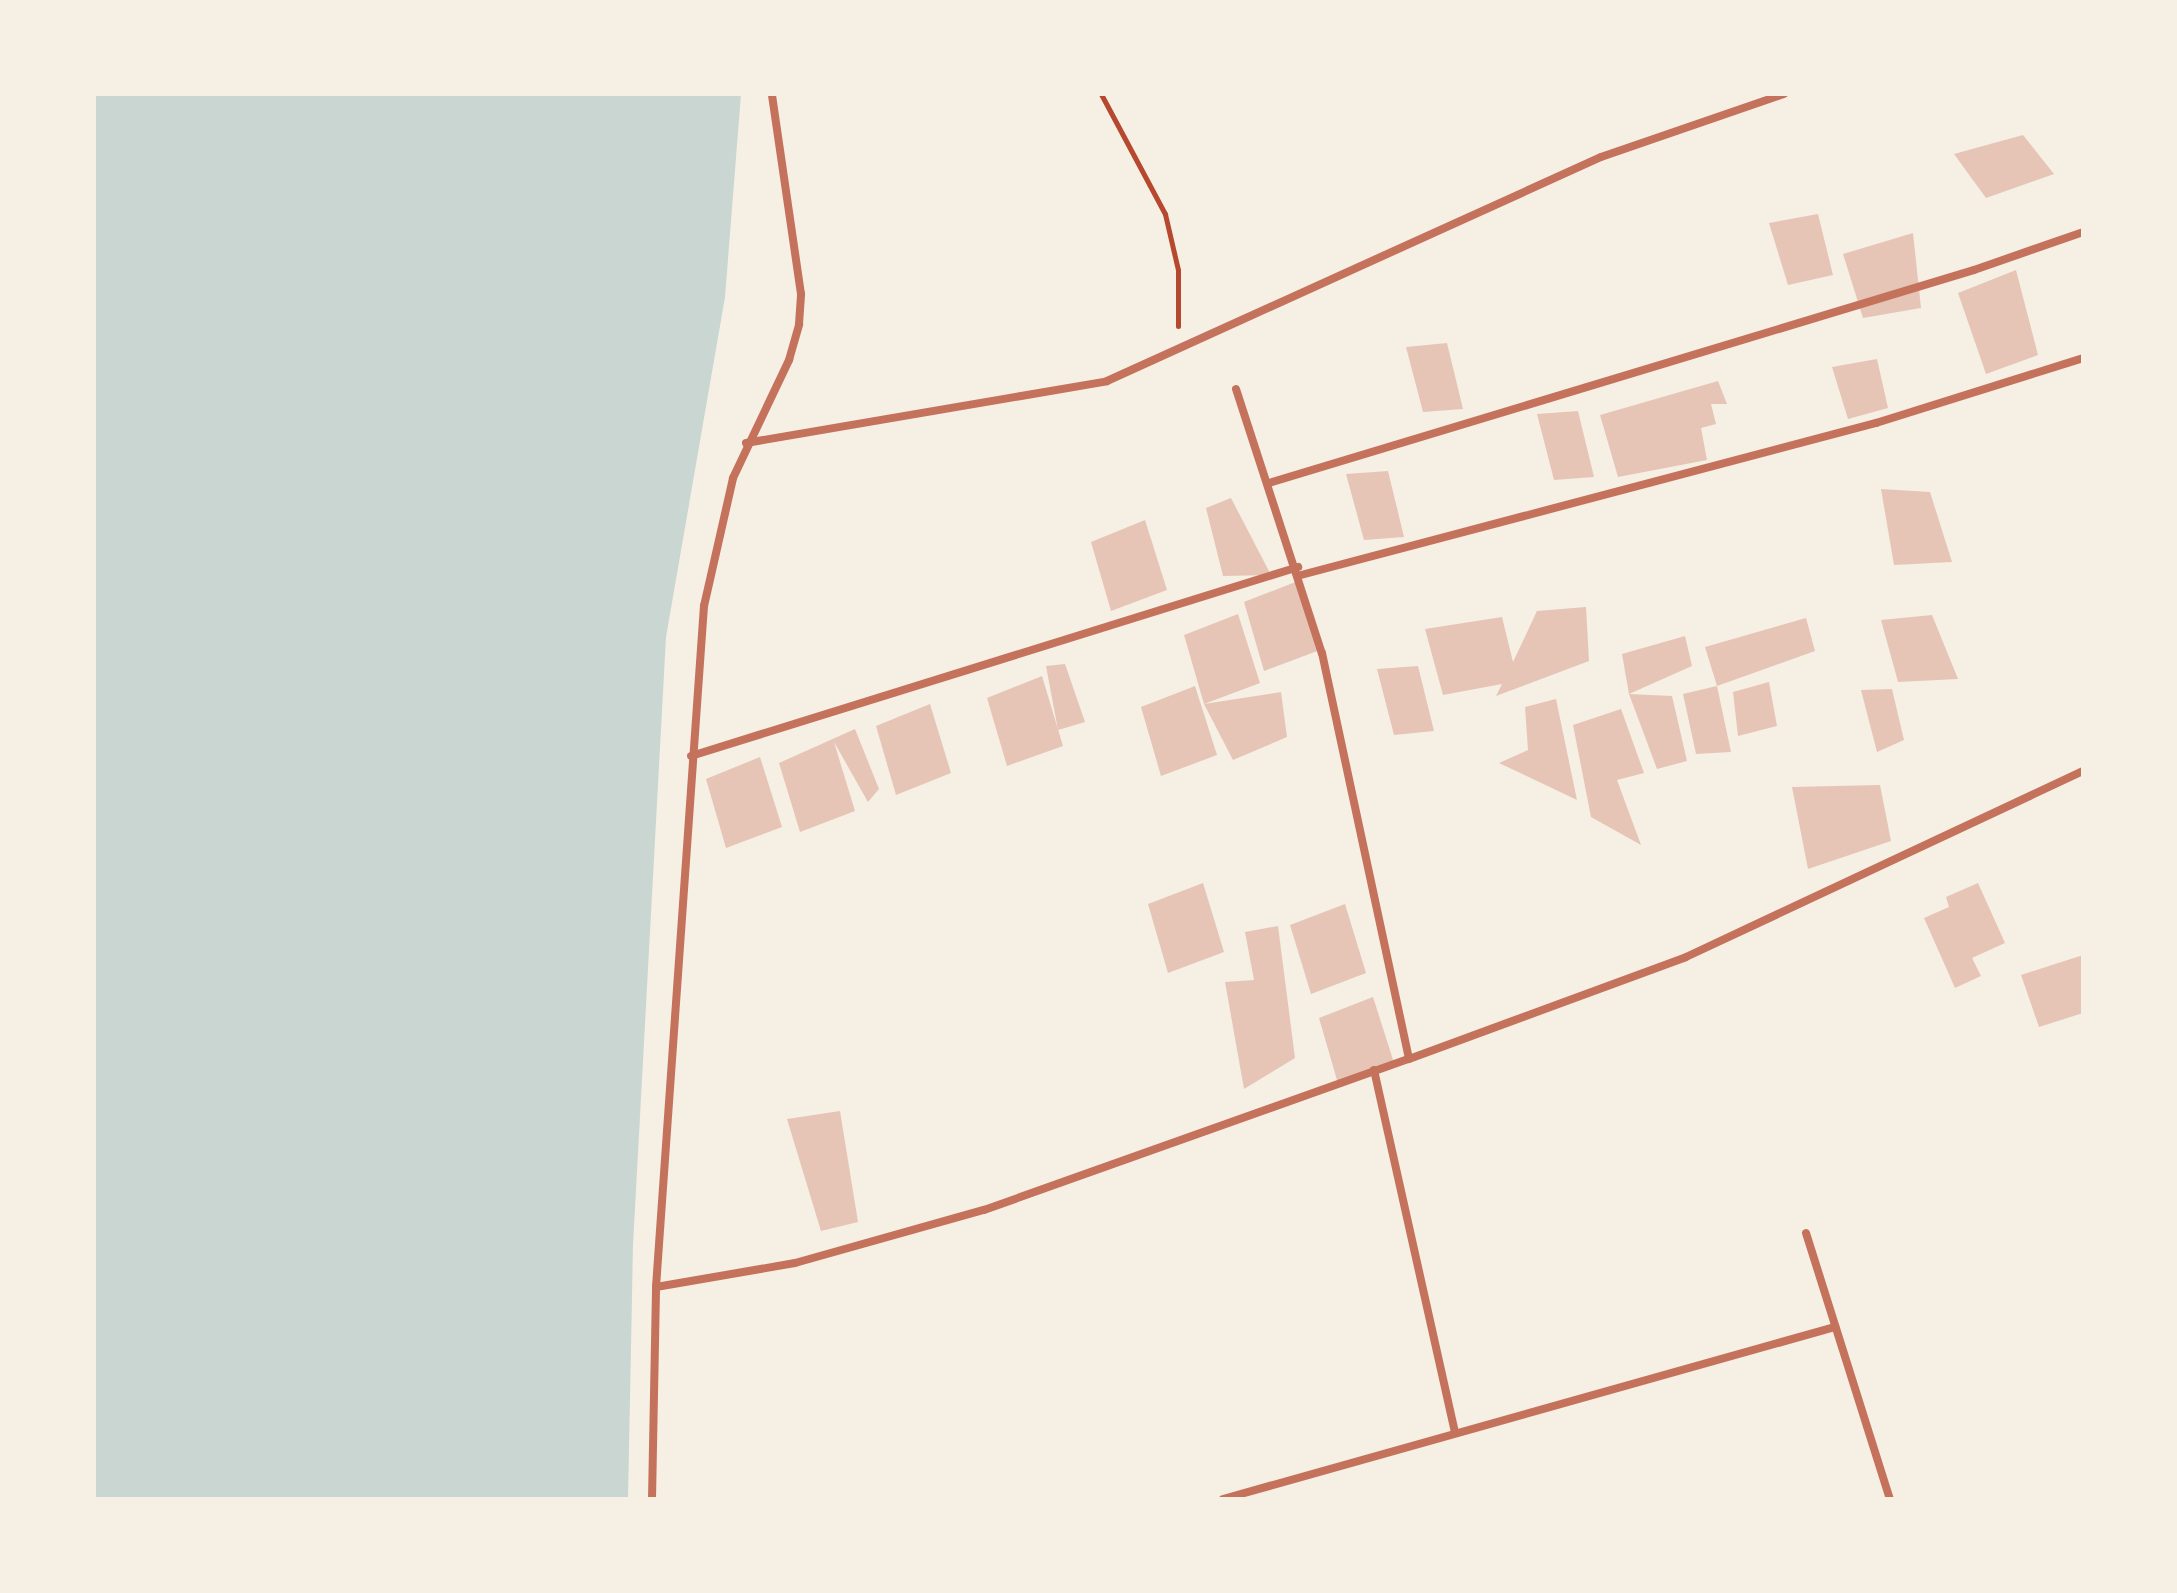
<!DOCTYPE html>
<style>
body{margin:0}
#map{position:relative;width:2177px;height:1593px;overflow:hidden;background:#f6efe4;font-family:"Public Sans",sans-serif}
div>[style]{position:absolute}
.water>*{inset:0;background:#c9d6d2}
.building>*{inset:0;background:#e6c5b7}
.path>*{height:5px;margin:-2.5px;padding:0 2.5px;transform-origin:2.5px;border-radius:2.5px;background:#b5482f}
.minor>*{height:8px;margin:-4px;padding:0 4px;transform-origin:4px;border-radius:4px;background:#c5725c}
span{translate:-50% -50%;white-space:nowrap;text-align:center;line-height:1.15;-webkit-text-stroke:6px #f6efe4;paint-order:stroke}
.frame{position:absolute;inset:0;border:96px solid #f6efe4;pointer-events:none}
</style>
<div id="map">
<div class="water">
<i style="clip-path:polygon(94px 94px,741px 94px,725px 297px,666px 637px,633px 1245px,628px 1499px,94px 1499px)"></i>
</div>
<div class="building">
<i style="clip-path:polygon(2023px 135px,2054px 174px,1986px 198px,1954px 154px)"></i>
<i style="clip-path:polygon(1818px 214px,1833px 275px,1788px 285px,1769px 223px)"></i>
<i style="clip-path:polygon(1913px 233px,1921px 308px,1863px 318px,1843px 254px)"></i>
<i style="clip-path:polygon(2016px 270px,2038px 355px,1986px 374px,1958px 293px)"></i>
<i style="clip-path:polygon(1447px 343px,1463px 409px,1423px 412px,1406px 347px)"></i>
<i style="clip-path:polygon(1877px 359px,1888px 408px,1848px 419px,1832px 367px)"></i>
<i style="clip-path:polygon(1718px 381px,1727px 404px,1711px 404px,1716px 424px,1701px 428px,1707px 460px,1618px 477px,1600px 415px)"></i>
<i style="clip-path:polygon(1578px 411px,1594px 477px,1554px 480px,1537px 414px)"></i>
<i style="clip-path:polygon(1388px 471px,1404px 537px,1364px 540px,1346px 474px)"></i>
<i style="clip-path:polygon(1881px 489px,1930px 492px,1952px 562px,1894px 565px)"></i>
<i style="clip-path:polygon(1231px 498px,1271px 575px,1223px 576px,1206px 508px)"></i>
<i style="clip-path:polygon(1145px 520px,1167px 590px,1111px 611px,1091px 542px)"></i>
<i style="clip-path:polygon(1298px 581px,1320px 650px,1264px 671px,1244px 602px)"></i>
<i style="clip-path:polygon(1586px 607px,1589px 661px,1496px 696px,1502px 684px,1443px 695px,1425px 629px,1502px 617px,1513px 662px,1537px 611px)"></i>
<i style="clip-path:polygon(1238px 614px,1260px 683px,1204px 704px,1281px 692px,1287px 737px,1233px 760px,1204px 704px,1184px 635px)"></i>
<i style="clip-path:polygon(1932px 615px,1958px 679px,1898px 682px,1881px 620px)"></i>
<i style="clip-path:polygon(1806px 618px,1815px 651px,1717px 686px,1705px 647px)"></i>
<i style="clip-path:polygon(1685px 636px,1692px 666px,1629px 694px,1622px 654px)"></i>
<i style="clip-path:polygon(1065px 664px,1085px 722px,1058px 730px,1046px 666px)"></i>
<i style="clip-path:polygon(1418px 666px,1434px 731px,1394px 735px,1377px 669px)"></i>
<i style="clip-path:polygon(1042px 676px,1063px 746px,1007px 766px,987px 698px)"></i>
<i style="clip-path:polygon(1769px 682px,1777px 726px,1738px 736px,1733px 692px)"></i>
<i style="clip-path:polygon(1195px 686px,1217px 755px,1161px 776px,1141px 707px)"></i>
<i style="clip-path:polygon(1717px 686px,1731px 752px,1696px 754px,1683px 694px)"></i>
<i style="clip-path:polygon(1892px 689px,1904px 740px,1877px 752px,1861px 690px)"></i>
<i style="clip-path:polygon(1629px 694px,1672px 696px,1687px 761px,1657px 769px)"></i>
<i style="clip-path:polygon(1556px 699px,1577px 800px,1499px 763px,1528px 750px,1525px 707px)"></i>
<i style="clip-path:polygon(930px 704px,951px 773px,896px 795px,876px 726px)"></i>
<i style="clip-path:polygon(1621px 709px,1644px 773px,1617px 780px,1641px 845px,1591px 817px,1573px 725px)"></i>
<i style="clip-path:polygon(855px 729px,879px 789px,868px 802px,834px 742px,855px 811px,800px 832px,779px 763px)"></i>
<i style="clip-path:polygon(760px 757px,782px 827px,726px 848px,706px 779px)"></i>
<i style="clip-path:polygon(1880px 785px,1891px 841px,1808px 869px,1792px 787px)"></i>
<i style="clip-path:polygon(1203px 883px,1224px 952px,1168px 973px,1148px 904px)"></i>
<i style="clip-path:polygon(1978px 883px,2005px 943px,1972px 958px,1981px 976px,1955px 988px,1924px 918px,1949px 907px,1946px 897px)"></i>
<i style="clip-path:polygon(1345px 904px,1366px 973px,1311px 994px,1290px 925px)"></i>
<i style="clip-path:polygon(1278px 926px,1295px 1058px,1244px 1089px,1225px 982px,1254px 980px,1245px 932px)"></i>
<i style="clip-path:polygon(2083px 955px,2083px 1013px,2039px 1027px,2021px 975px)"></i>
<i style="clip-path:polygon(1373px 997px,1395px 1066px,1339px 1087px,1319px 1018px)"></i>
<i style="clip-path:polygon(840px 1111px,858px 1222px,821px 1231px,787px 1119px)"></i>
</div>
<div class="path">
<i style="left:1101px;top:94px;width:136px;rotate:61.9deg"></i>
<i style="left:1165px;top:214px;width:57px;rotate:76.9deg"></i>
<i style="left:1178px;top:270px;width:56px;rotate:90deg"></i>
</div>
<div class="minor">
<i style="left:1236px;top:389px;width:278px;rotate:72deg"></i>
<i style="left:1322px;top:653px;width:415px;rotate:77.9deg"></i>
<i style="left:746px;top:443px;width:366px;rotate:-9.7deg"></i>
<i style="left:1107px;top:381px;width:542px;rotate:-24.39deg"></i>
<i style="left:1601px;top:157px;width:194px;rotate:-19deg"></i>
<i style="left:1269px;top:483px;width:736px;rotate:-16.81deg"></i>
<i style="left:1974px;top:270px;width:115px;rotate:-19.2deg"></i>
<i style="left:1301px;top:575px;width:595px;rotate:-14.81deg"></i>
<i style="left:1876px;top:423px;width:217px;rotate:-17.4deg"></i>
<i style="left:691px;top:756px;width:636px;rotate:-17.29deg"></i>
<i style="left:1374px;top:1070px;width:371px;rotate:77.4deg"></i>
<i style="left:1806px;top:1233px;width:279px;rotate:72.5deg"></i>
<i style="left:656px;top:1287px;width:141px;rotate:-9.8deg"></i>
<i style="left:795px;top:1263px;width:196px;rotate:-15.7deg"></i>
<i style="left:984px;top:1210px;width:451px;rotate:-19.6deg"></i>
<i style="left:1409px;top:1059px;width:295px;rotate:-20.2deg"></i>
<i style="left:1686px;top:957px;width:438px;rotate:-25.1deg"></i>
<i style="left:652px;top:1499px;width:212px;rotate:-88.9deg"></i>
<i style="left:656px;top:1287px;width:683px;rotate:-85.97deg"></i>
<i style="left:704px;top:606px;width:131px;rotate:-77.2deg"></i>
<i style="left:733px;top:478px;width:131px;rotate:-64.6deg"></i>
<i style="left:789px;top:360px;width:37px;rotate:-74deg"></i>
<i style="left:799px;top:324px;width:30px;rotate:-86deg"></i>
<i style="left:801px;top:294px;width:202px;rotate:-98.3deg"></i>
<i style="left:1223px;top:1499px;width:636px;rotate:-15.7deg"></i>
</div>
<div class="frame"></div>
</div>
